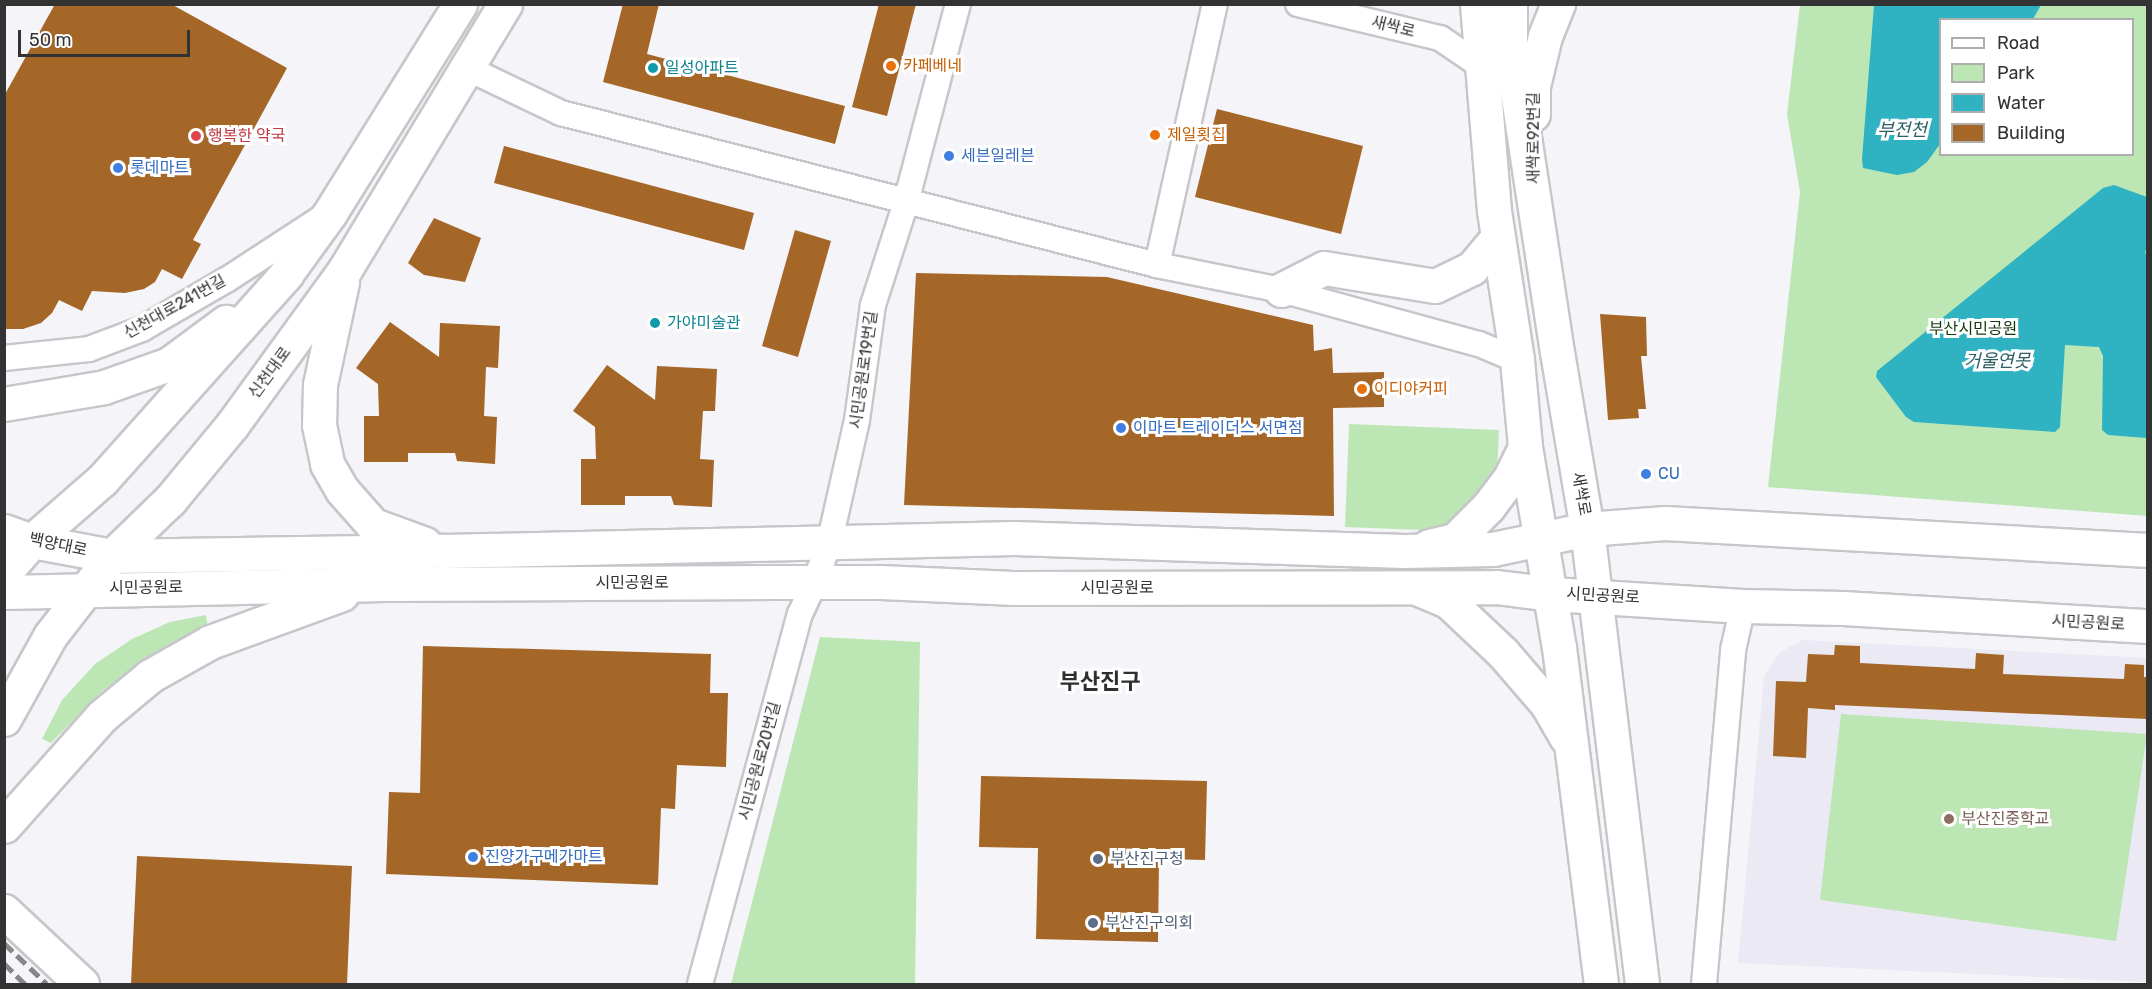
<!DOCTYPE html>
<meta charset="utf-8">
<style>
body{margin:0}
#map{position:relative;width:2152px;height:989px;overflow:hidden;background:#f5f4f8;font-family:Rubik,"Noto Sans KR",sans-serif}
div>[style]{position:absolute}
.built>*{inset:0;background:#ebe9f4}
.green>*{inset:0;background:#bce7b4}
.water>*{inset:0;background:#2fb2c1}
.building>*{inset:0;background:#a46728}
.roads{filter:drop-shadow(2px 0 #c7c6ca) drop-shadow(-2px 0 #c7c6ca) drop-shadow(0 2px #c7c6ca) drop-shadow(0 -2px #c7c6ca)}
.street>*{height:24px;margin:-12px;padding:0 12px;transform-origin:12px;border-radius:12px;background:#fff}
.secondary>*{height:33px;margin:-16.5px;padding:0 16.5px;transform-origin:16.5px;border-radius:16.5px;background:#fff}
.rail>*{height:4.5px;margin-top:-2.25px;transform-origin:0;background:repeating-linear-gradient(90deg,#878789 0 12px,transparent 0 18px)}
.dots>*{width:16px;height:16px;translate:-50% -50%;box-sizing:border-box;border:3px solid #fff;border-radius:50%}
span{translate:-50% -50%;white-space:nowrap;text-align:center;line-height:1.15;-webkit-text-stroke:6px #fff;paint-order:stroke}
.street-label{font-size:16px;color:#333334}
.food-label{font-size:16px;color:#c56008}
.left{translate:0 -50%;text-align:left}
.culture-label{font-size:16px;color:#0d838f}
.health-label{font-size:16px;color:#be3a42}
.shop-label{font-size:16px;color:#366cbe}
.park-label{font-size:16px;color:#13390b}
.education-label{font-size:16px;color:#785e54}
.service-label{font-size:16px;color:#4e5e75}
.water-label{font-size:18px;color:#2c5f66;font-style:italic}
.district-label{font-size:22px;color:#2e2d30;font-weight:700}
.frame{position:absolute;inset:0;border:6px solid #333334;pointer-events:none}
.legend{position:absolute;left:1939px;top:18px;width:195px;height:138px;box-sizing:border-box;background:#fff;border:2px solid #adadae;margin:0;padding:8px 10px;list-style:none;font-size:18px;color:#333334}
.legend li{display:flex;align-items:center;gap:12px;height:30px}
.legend b{width:30px;border:2px solid #adadae}
.scale{position:absolute;left:18px;top:30px;width:172px;height:27px;box-sizing:border-box;border:3px solid #333334;border-top:0;padding-left:8px;font-size:18px;line-height:21px;white-space:nowrap;color:#333334;-webkit-text-stroke:4px #fff;paint-order:stroke}
</style>
<div id="map">
<div class="built">
<i style="clip-path:polygon(1803px 640px,2147px 658px,2147px 982px,1738px 963px,1764px 676px,1780px 652px)"></i>
</div>
<div class="green">
<i style="clip-path:polygon(evenodd,1800px 5px,2147px 5px,2147px 516px,1768px 487px,1800px 192px,1787px 114px,1800px 5px,1940px 20px,2132px 20px,2132px 154px,1940px 154px,1940px 20px)"></i>
<i style="clip-path:polygon(1349px 424px,1499px 430px,1497px 473px,1447px 531px,1345px 527px)"></i>
<i style="clip-path:polygon(206px 615px,208px 628px,179px 640px,102px 691px,51px 743px,42px 739px,62px 700px,95px 664px,132px 639px,170px 622px)"></i>
<i style="clip-path:polygon(820px 637px,920px 642px,915px 984px,731px 984px)"></i>
<i style="clip-path:polygon(1841px 714px,2147px 734px,2116px 941px,1820px 900px)"></i>
</div>
<div class="water">
<i style="clip-path:polygon(1874px 5px,2041px 5px,2033px 19px,1940px 20px,1940px 144px,1927px 162px,1914px 172px,1897px 175px,1863px 168px,1862px 159px)"></i>
<i style="clip-path:polygon(2114px 185px,2147px 197px,2148px 246px,2145px 252px,2148px 262px,2147px 438px,2108px 435px,2102px 430px,2103px 356px,2099px 347px,2065px 345px,2060px 427px,2055px 432px,1914px 422px,1906px 417px,1876px 377px,1877px 371px,2103px 188px)"></i>
</div>
<div class="building">
<i style="clip-path:polygon(55px 4px,171px 4px,287px 68px,193px 240px,201px 244px,182px 279px,162px 269px,155px 282px,144px 289px,125px 293px,92px 291px,82px 311px,59px 300px,52px 313px,41px 323px,23px 329px,4px 329px,4px 96px)"></i>
<i style="clip-path:polygon(623px 4px,659px 4px,647px 54px,845px 106px,835px 144px,603px 82px)"></i>
<i style="clip-path:polygon(879px 4px,916px 4px,887px 116px,852px 107px)"></i>
<i style="clip-path:polygon(1217px 109px,1363px 146px,1341px 234px,1195px 197px)"></i>
<i style="clip-path:polygon(504px 146px,754px 213px,744px 250px,494px 183px)"></i>
<i style="clip-path:polygon(434px 218px,481px 238px,465px 282px,424px 275px,408px 263px)"></i>
<i style="clip-path:polygon(795px 230px,831px 241px,798px 357px,762px 346px)"></i>
<i style="clip-path:polygon(916px 273px,1107px 277px,1313px 325px,1314px 351px,1332px 348px,1333px 373px,1384px 372px,1384px 407px,1333px 408px,1334px 516px,904px 505px)"></i>
<i style="clip-path:polygon(1600px 314px,1646px 317px,1647px 356px,1641px 356px,1646px 409px,1638px 409px,1639px 418px,1608px 420px)"></i>
<i style="clip-path:polygon(390px 322px,439px 357px,440px 323px,500px 326px,498px 368px,486px 367px,484px 416px,497px 417px,495px 464px,457px 461px,455px 453px,408px 453px,408px 462px,364px 462px,364px 416px,379px 416px,378px 384px,356px 368px)"></i>
<i style="clip-path:polygon(607px 365px,655px 400px,657px 366px,717px 369px,715px 411px,703px 411px,700px 459px,714px 460px,712px 507px,674px 505px,671px 496px,625px 496px,625px 505px,581px 505px,581px 459px,596px 459px,595px 427px,573px 411px)"></i>
<i style="clip-path:polygon(1835px 645px,1860px 646px,1860px 663px,1975px 669px,1976px 653px,2004px 655px,2003px 674px,2124px 679px,2125px 664px,2144px 665px,2144px 677px,2148px 677px,2148px 719px,1835px 705px,1835px 710px,1808px 708px,1806px 758px,1773px 756px,1776px 681px,1806px 682px,1808px 654px,1834px 655px)"></i>
<i style="clip-path:polygon(423px 646px,711px 654px,710px 693px,728px 693px,726px 767px,677px 765px,675px 809px,661px 808px,658px 885px,386px 874px,389px 792px,420px 793px)"></i>
<i style="clip-path:polygon(981px 776px,1207px 781px,1205px 860px,1159px 859px,1158px 942px,1036px 939px,1038px 848px,979px 847px)"></i>
<i style="clip-path:polygon(137px 856px,352px 866px,347px 984px,131px 984px)"></i>
</div>
<div class="roads">
<div class="street">
<i style="left:1298px;top:4px;width:146px;rotate:13.5deg"></i>
<i style="left:1440px;top:38px;width:50px;rotate:34.3deg"></i>
<i style="left:467px;top:68px;width:104px;rotate:25.6deg"></i>
<i style="left:561px;top:113px;width:615px;rotate:14.31deg"></i>
<i style="left:1157px;top:265px;width:126px;rotate:11.4deg"></i>
<i style="left:1281px;top:290px;width:205px;rotate:15.3deg"></i>
<i style="left:1479px;top:344px;width:41px;rotate:22.8deg"></i>
<i style="left:1157px;top:265px;width:267px;rotate:-77.5deg"></i>
<i style="left:4px;top:358px;width:85px;rotate:-6deg"></i>
<i style="left:89px;top:349px;width:57px;rotate:-20.7deg"></i>
<i style="left:142px;top:329px;width:99px;rotate:-30.2deg"></i>
<i style="left:228px;top:279px;width:110px;rotate:-33.1deg"></i>
<i style="left:700px;top:984px;width:383px;rotate:-74.9deg"></i>
<i style="left:800px;top:614px;width:35px;rotate:-65deg"></i>
<i style="left:815px;top:582px;width:45px;rotate:-70.3deg"></i>
<i style="left:830px;top:540px;width:123px;rotate:-77.3deg"></i>
<i style="left:857px;top:420px;width:116px;rotate:-82.1deg"></i>
<i style="left:873px;top:305px;width:108px;rotate:-72.2deg"></i>
<i style="left:906px;top:202px;width:205px;rotate:-75.3deg"></i>
<i style="left:1704px;top:984px;width:335px;rotate:-85deg"></i>
<i style="left:1733px;top:650px;width:45px;rotate:-77.2deg"></i>
</div>
<div class="secondary">
<i style="left:1477px;top:4px;width:208px;rotate:85.3deg"></i>
<i style="left:1494px;top:211px;width:151px;rotate:81.2deg"></i>
<i style="left:1517px;top:360px;width:87px;rotate:84.7deg"></i>
<i style="left:1525px;top:447px;width:203px;rotate:80.4deg"></i>
<i style="left:1559px;top:647px;width:340px;rotate:82.9deg"></i>
<i style="left:1510px;top:4px;width:41px;rotate:90deg"></i>
<i style="left:1510px;top:45px;width:311px;rotate:81.3deg"></i>
<i style="left:1557px;top:352px;width:180px;rotate:80.4deg"></i>
<i style="left:1587px;top:529px;width:458px;rotate:83.1deg"></i>
<i style="left:1533px;top:114px;width:28px;rotate:-90deg"></i>
<i style="left:1533px;top:86px;width:51px;rotate:-76.5deg"></i>
<i style="left:1545px;top:36px;width:35px;rotate:-68deg"></i>
<i style="left:342px;top:282px;width:105px;rotate:102.1deg"></i>
<i style="left:320px;top:385px;width:40px;rotate:91.4deg"></i>
<i style="left:319px;top:425px;width:40px;rotate:78deg"></i>
<i style="left:327px;top:464px;width:30px;rotate:60deg"></i>
<i style="left:342px;top:490px;width:47px;rotate:48.5deg"></i>
<i style="left:373px;top:525px;width:55px;rotate:20.1deg"></i>
<i style="left:1281px;top:290px;width:48px;rotate:-27.1deg"></i>
<i style="left:1324px;top:268px;width:112px;rotate:9.2deg"></i>
<i style="left:1435px;top:286px;width:41px;rotate:-25.9deg"></i>
<i style="left:1472px;top:268px;width:40px;rotate:-50deg"></i>
<i style="left:4px;top:404px;width:101px;rotate:-9.6deg"></i>
<i style="left:104px;top:387px;width:69px;rotate:-19.5deg"></i>
<i style="left:169px;top:364px;width:71px;rotate:-36.4deg"></i>
<i style="left:4px;top:531px;width:30px;rotate:20deg"></i>
<i style="left:32px;top:541px;width:81px;rotate:10.6deg"></i>
<i style="left:112px;top:556px;width:332px;rotate:-0.9deg"></i>
<i style="left:444px;top:551px;width:570px;rotate:-1.31deg"></i>
<i style="left:1014px;top:538px;width:390px;rotate:1.9deg"></i>
<i style="left:1404px;top:551px;width:89px;rotate:-1.3deg"></i>
<i style="left:1493px;top:549px;width:96px;rotate:-12deg"></i>
<i style="left:1587px;top:529px;width:78px;rotate:-4.4deg"></i>
<i style="left:1665px;top:523px;width:484px;rotate:3.2deg"></i>
<i style="left:1429px;top:546px;width:27px;rotate:-13deg"></i>
<i style="left:1455px;top:540px;width:47px;rotate:-45deg"></i>
<i style="left:1488px;top:507px;width:39px;rotate:-53deg"></i>
<i style="left:1511px;top:476px;width:32px;rotate:-64deg"></i>
<i style="left:4px;top:573px;width:43px;rotate:-48.8deg"></i>
<i style="left:32px;top:541px;width:94px;rotate:-41.1deg"></i>
<i style="left:103px;top:479px;width:275px;rotate:-48.2deg"></i>
<i style="left:286px;top:274px;width:75px;rotate:-54.2deg"></i>
<i style="left:330px;top:213px;width:246px;rotate:-58.1deg"></i>
<i style="left:1419px;top:589px;width:33px;rotate:23deg"></i>
<i style="left:1449px;top:602px;width:74px;rotate:43.4deg"></i>
<i style="left:1503px;top:653px;width:67px;rotate:49.2deg"></i>
<i style="left:1547px;top:704px;width:38px;rotate:60deg"></i>
<i style="left:4px;top:592px;width:380px;rotate:-1.2deg"></i>
<i style="left:384px;top:584px;width:389px;rotate:-0.3deg"></i>
<i style="left:773px;top:582px;width:108px"></i>
<i style="left:881px;top:582px;width:132px;rotate:2.6deg"></i>
<i style="left:1013px;top:588px;width:484px;rotate:-0.1deg"></i>
<i style="left:1497px;top:587px;width:55px;rotate:7.3deg"></i>
<i style="left:1552px;top:594px;width:191px;rotate:3.6deg"></i>
<i style="left:1743px;top:606px;width:100px;rotate:1.1deg"></i>
<i style="left:1843px;top:608px;width:306px;rotate:3.4deg"></i>
<i style="left:4px;top:719px;width:95px;rotate:-61deg"></i>
<i style="left:50px;top:636px;width:101px;rotate:-52.2deg"></i>
<i style="left:112px;top:556px;width:81px;rotate:-44deg"></i>
<i style="left:170px;top:500px;width:97px;rotate:-50.4deg"></i>
<i style="left:232px;top:425px;width:190px;rotate:-54deg"></i>
<i style="left:344px;top:271px;width:312px;rotate:-58.9deg"></i>
<i style="left:4px;top:826px;width:147px;rotate:-48.3deg"></i>
<i style="left:102px;top:716px;width:62px;rotate:-39.8deg"></i>
<i style="left:150px;top:676px;width:69px;rotate:-29.5deg"></i>
<i style="left:210px;top:642px;width:140px;rotate:-20deg"></i>
<i style="left:4px;top:911px;width:107px;rotate:43.1deg"></i>
</div>
</div>
<div class="rail">
<i style="left:4px;top:943px;width:59px;rotate:43.6deg"></i>
<i style="left:4px;top:963px;width:30px;rotate:45deg"></i>
</div>
<div class="dots">
<i style="left:891px;top:66px;background:#e8710a"></i>
<i style="left:653px;top:68px;background:#0f9aa8"></i>
<i style="left:1155px;top:135px;background:#e8710a"></i>
<i style="left:196px;top:136px;background:#e0444e"></i>
<i style="left:949px;top:156px;background:#3f7fe0"></i>
<i style="left:118px;top:168px;background:#3f7fe0"></i>
<i style="left:655px;top:323px;background:#0f9aa8"></i>
<i style="left:1362px;top:389px;background:#e8710a"></i>
<i style="left:1121px;top:428px;background:#3f7fe0"></i>
<i style="left:1646px;top:474px;background:#3f7fe0"></i>
<i style="left:1949px;top:819px;background:#8d6e63"></i>
<i style="left:473px;top:857px;background:#3f7fe0"></i>
<i style="left:1098px;top:859px;background:#5c6f8a"></i>
<i style="left:1093px;top:923px;background:#5c6f8a"></i>
</div>
<div class="street-label">
<span style="left:1393px;top:27px;rotate:14deg">새싹로</span>
<span style="left:1534px;top:138px;rotate:-90deg">새싹로92번길</span>
<span style="left:175px;top:307px;rotate:-29deg">신천대로241번길</span>
<span style="left:864px;top:370px;rotate:-82deg">시민공원로19번길</span>
<span style="left:270px;top:373px;rotate:-54deg">신천대로</span>
<span style="left:1581px;top:494px;rotate:80deg">새싹로</span>
<span style="left:58px;top:545px;rotate:12deg">백양대로</span>
<span style="left:632px;top:583px">시민공원로</span>
<span style="left:146px;top:588px;rotate:-1deg">시민공원로</span>
<span style="left:1117px;top:588px">시민공원로</span>
<span style="left:1603px;top:596px;rotate:3deg">시민공원로</span>
<span style="left:2088px;top:623px;rotate:3deg">시민공원로</span>
<span style="left:760px;top:761px;rotate:-75deg">시민공원로20번길</span>
</div>
<div class="food-label">
<span class="left" style="left:903px;top:66px">카페베네</span>
<span class="left" style="left:1167px;top:135px">제일횟집</span>
<span class="left" style="left:1374px;top:389px">이디야커피</span>
</div>
<div class="culture-label">
<span class="left" style="left:665px;top:68px">일성아파트</span>
<span class="left" style="left:667px;top:323px">가야미술관</span>
</div>
<div class="health-label">
<span class="left" style="left:208px;top:136px">행복한 약국</span>
</div>
<div class="shop-label">
<span class="left" style="left:961px;top:156px">세븐일레븐</span>
<span class="left" style="left:130px;top:168px">롯데마트</span>
<span class="left" style="left:1133px;top:428px">이마트 트레이더스 서면점</span>
<span class="left" style="left:1658px;top:474px">CU</span>
<span class="left" style="left:485px;top:857px">진양가구메가마트</span>
</div>
<div class="park-label">
<span style="left:1973px;top:329px">부산시민공원</span>
</div>
<div class="education-label">
<span class="left" style="left:1961px;top:819px">부산진중학교</span>
</div>
<div class="service-label">
<span class="left" style="left:1110px;top:859px">부산진구청</span>
<span class="left" style="left:1105px;top:923px">부산진구의회</span>
</div>
<div class="water-label">
<span style="left:1902px;top:130px">부전천</span>
<span style="left:1997px;top:361px">거울연못</span>
</div>
<div class="district-label">
<span style="left:1100px;top:682px">부산진구</span>
</div>
<div class="frame"></div>
<ul class="legend">
<li><b style="height:8px;background:#fff"></b>Road</li>
<li><b style="height:16px;background:#bce7b4"></b>Park</li>
<li><b style="height:16px;background:#2fb2c1"></b>Water</li>
<li><b style="height:16px;background:#a46728"></b>Building</li>
</ul>
<div class="scale">50 m</div>
</div>
